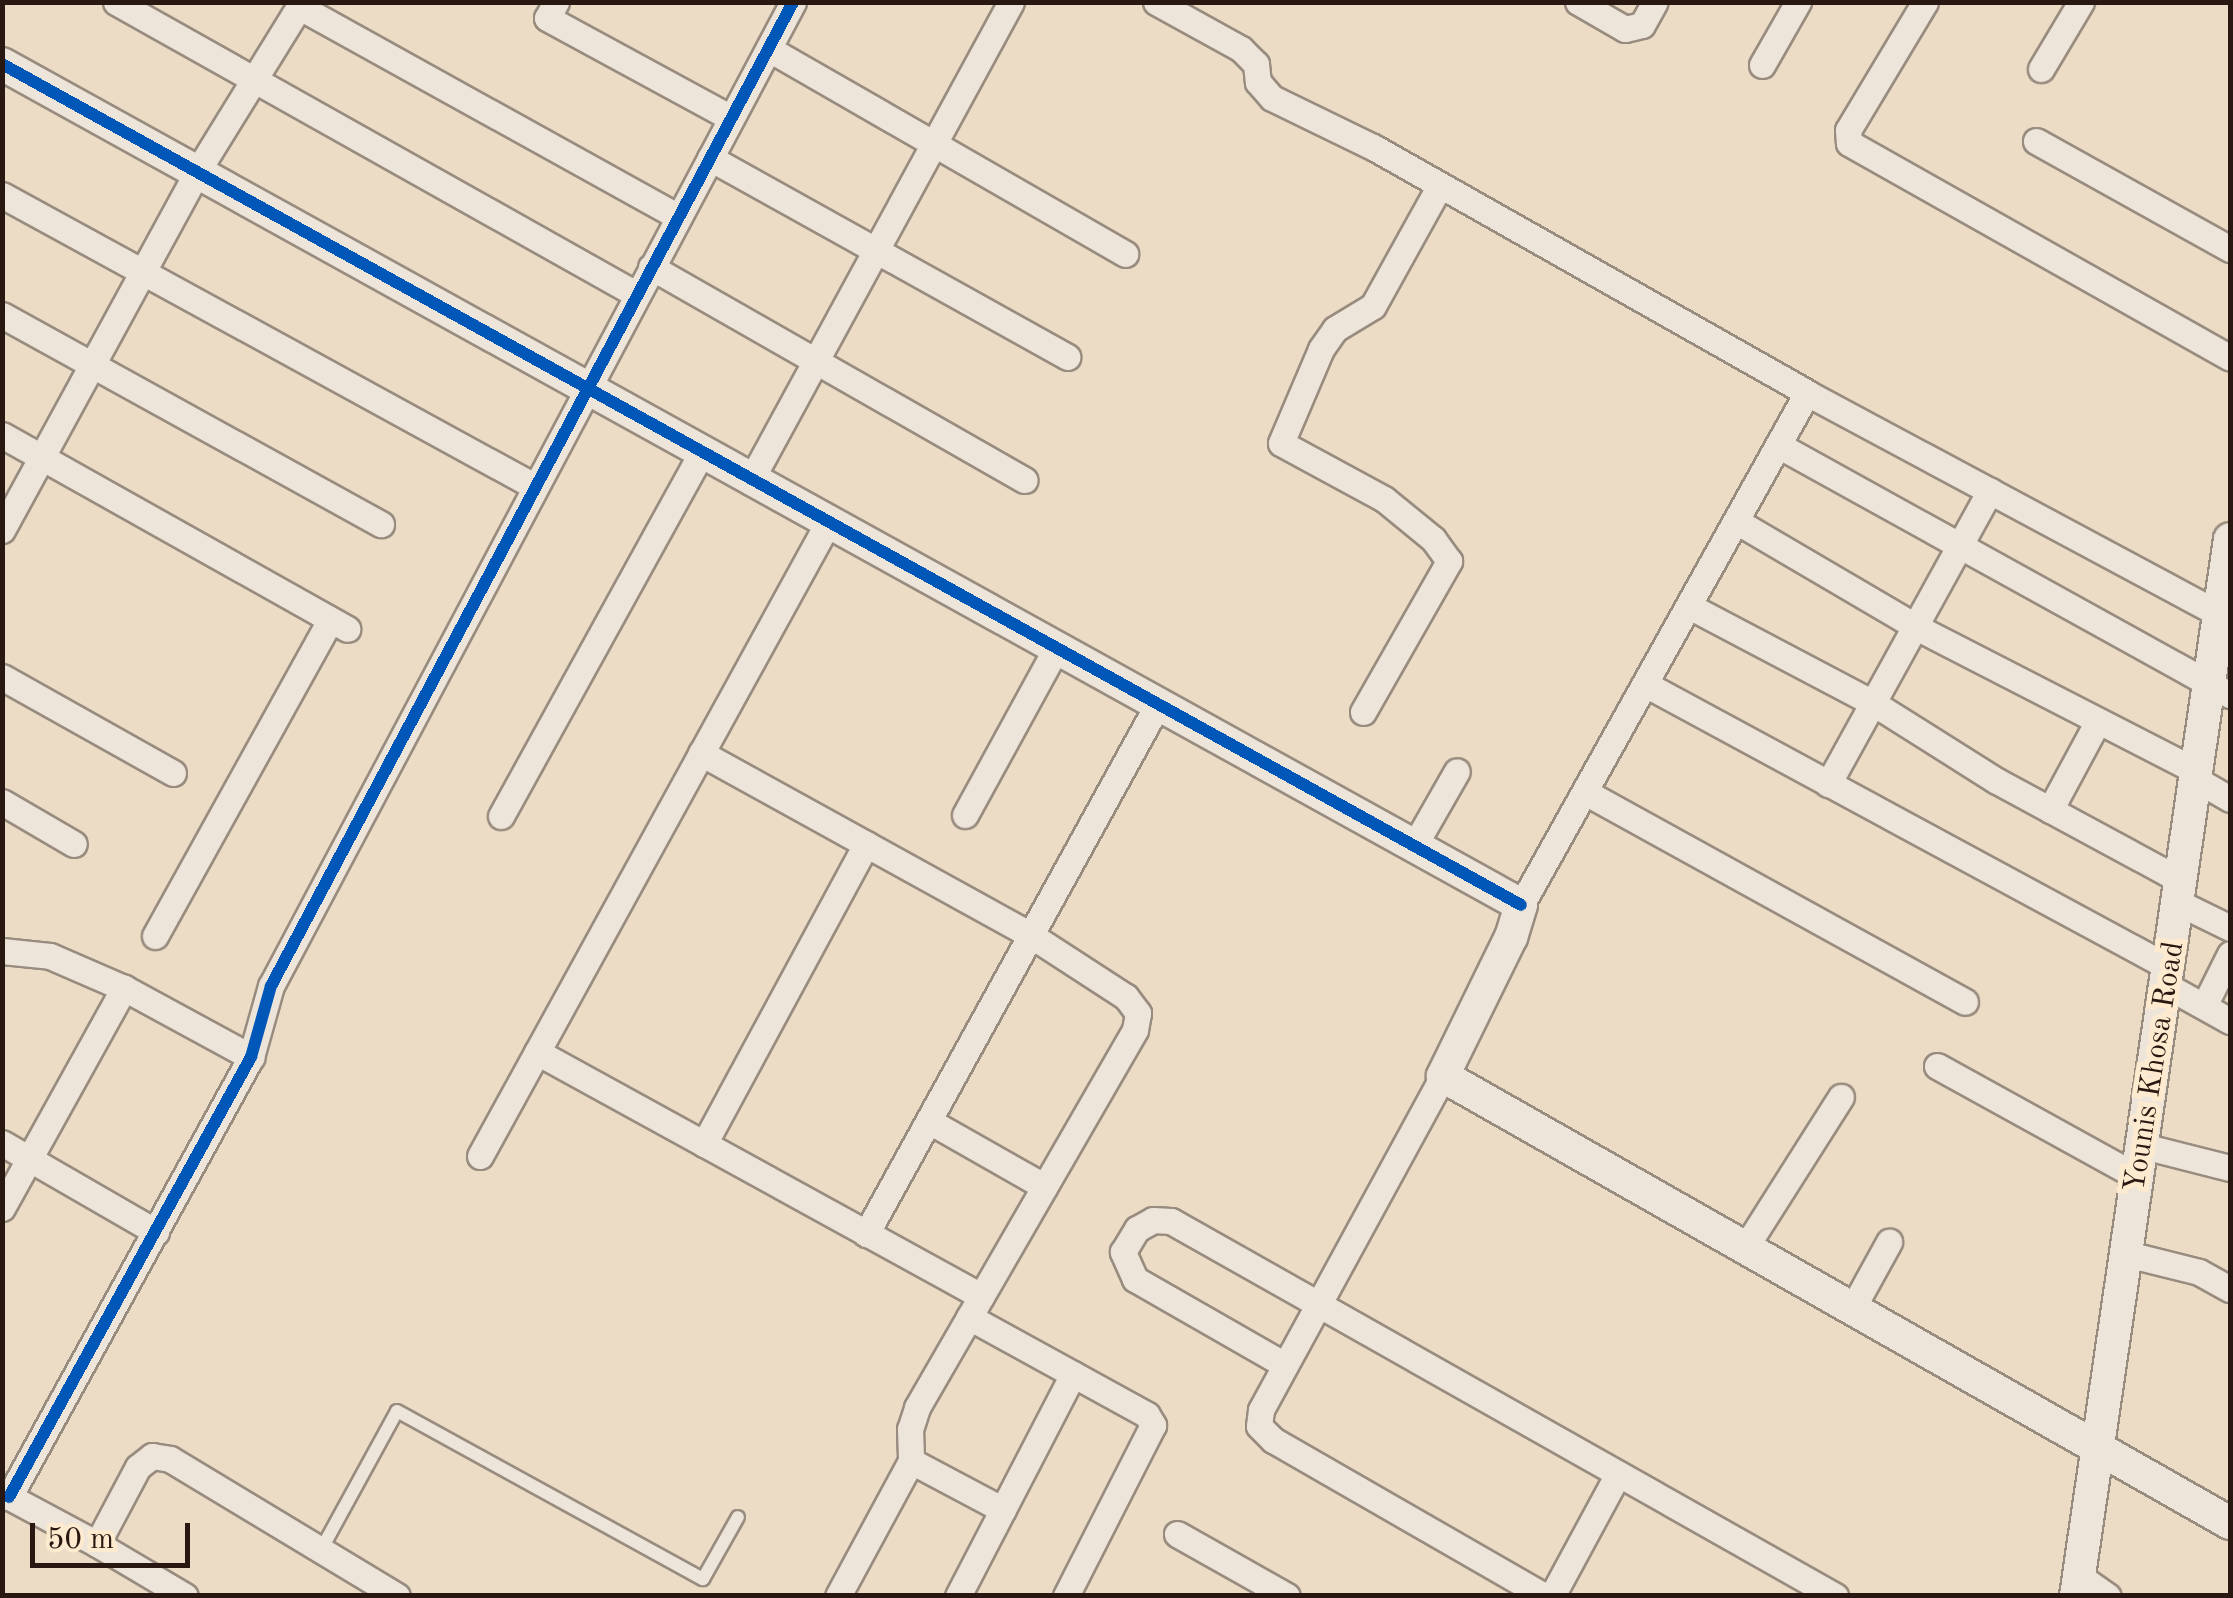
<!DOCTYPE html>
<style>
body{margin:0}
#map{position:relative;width:2233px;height:1598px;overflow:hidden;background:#eddcc5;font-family:"Old Standard TT",serif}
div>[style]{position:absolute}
.roads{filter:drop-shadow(2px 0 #988c7f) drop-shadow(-2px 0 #988c7f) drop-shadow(0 2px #988c7f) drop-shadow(0 -2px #988c7f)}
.service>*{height:12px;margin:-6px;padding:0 6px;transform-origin:6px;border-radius:6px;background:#eee5da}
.minor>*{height:25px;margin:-12.5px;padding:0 12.5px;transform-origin:12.5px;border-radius:12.5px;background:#eee5da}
.tertiary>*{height:32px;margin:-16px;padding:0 16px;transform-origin:16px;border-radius:16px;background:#eee5da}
.cycleway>*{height:12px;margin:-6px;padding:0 6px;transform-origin:6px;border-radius:6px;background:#0057b8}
span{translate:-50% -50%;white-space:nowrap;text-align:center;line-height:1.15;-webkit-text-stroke:10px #feeace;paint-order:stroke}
.street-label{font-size:30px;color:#281811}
.frame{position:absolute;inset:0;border:5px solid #281811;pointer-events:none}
.scale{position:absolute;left:30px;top:1523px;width:160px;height:45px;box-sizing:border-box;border:5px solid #281811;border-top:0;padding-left:12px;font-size:30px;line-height:35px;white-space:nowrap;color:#281811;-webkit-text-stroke:8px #feeace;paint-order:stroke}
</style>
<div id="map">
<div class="roads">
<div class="service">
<i style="left:321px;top:1550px;width:158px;rotate:-61.3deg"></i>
<i style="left:397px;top:1411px;width:349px;rotate:28.8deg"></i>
<i style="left:703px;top:1579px;width:71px;rotate:-60.6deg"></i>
</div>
<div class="minor">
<i style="left:116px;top:2px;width:596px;rotate:29.32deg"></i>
<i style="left:556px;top:2px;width:18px;rotate:119deg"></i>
<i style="left:547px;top:18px;width:209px;rotate:28.5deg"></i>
<i style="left:1156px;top:2px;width:97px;rotate:28.9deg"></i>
<i style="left:1241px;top:49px;width:21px;rotate:45deg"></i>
<i style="left:1256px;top:64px;width:18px;rotate:84deg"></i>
<i style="left:1258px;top:82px;width:21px;rotate:49deg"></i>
<i style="left:1272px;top:98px;width:112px;rotate:25.9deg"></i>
<i style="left:1373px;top:147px;width:499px;rotate:29.5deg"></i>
<i style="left:1807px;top:393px;width:480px;rotate:28.2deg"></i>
<i style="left:1578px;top:2px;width:54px;rotate:29.9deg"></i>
<i style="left:1625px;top:29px;width:17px;rotate:-13deg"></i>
<i style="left:1642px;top:25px;width:26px;rotate:-61deg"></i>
<i style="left:1925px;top:2px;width:149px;rotate:121deg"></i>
<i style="left:1848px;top:130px;width:13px;rotate:86deg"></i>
<i style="left:1849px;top:143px;width:437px;rotate:29.4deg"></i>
<i style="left:298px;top:6px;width:435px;rotate:29deg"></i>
<i style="left:769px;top:49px;width:411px;rotate:29.9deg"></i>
<i style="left:1762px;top:65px;width:73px;rotate:-60.3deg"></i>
<i style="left:2041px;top:69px;width:78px;rotate:-59.2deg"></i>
<i style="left:2036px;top:141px;width:222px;rotate:29.1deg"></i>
<i style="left:710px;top:158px;width:409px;rotate:29.1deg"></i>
<i style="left:2px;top:195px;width:606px;rotate:28.68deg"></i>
<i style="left:651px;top:267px;width:430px;rotate:29.7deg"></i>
<i style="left:2px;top:315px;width:433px;rotate:28.9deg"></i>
<i style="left:2px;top:435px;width:396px;rotate:29.3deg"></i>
<i style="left:1778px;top:445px;width:517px;rotate:28.95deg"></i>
<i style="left:752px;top:478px;width:542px;rotate:-61.45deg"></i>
<i style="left:1736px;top:521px;width:213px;rotate:30.4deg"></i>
<i style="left:1920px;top:629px;width:313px;rotate:27.2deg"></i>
<i style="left:2px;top:530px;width:408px;rotate:-61.4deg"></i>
<i style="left:197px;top:172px;width:200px;rotate:-58.3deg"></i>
<i style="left:1689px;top:606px;width:208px;rotate:27.8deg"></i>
<i style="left:1873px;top:703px;width:146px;rotate:32.2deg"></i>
<i style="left:1997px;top:781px;width:210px;rotate:28.4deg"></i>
<i style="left:2px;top:677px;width:196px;rotate:29.3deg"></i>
<i style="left:1645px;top:684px;width:597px;rotate:28.41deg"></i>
<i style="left:1363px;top:712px;width:174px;rotate:-60.3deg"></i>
<i style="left:1449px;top:561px;width:27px;rotate:-126deg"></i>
<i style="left:1433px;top:539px;width:63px;rotate:-140.8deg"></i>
<i style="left:1384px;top:499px;width:117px;rotate:-151.5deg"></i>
<i style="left:1281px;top:443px;width:102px;rotate:-66.9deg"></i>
<i style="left:1321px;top:349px;width:24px;rotate:-55deg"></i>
<i style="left:1335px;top:329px;width:44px;rotate:-31.2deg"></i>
<i style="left:1373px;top:306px;width:138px;rotate:-61deg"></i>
<i style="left:701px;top:753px;width:378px;rotate:28.9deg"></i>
<i style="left:1032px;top:936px;width:112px;rotate:33deg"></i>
<i style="left:1126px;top:997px;width:20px;rotate:53deg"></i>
<i style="left:1138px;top:1013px;width:17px;rotate:100deg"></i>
<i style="left:1135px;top:1030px;width:436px;rotate:120deg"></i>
<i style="left:917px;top:1408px;width:22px;rotate:108deg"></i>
<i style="left:910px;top:1429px;width:32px;rotate:88deg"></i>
<i style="left:911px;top:1461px;width:153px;rotate:118.4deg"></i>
<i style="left:2197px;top:780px;width:38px;rotate:30deg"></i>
<i style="left:1828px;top:784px;width:335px;rotate:-61.1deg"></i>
<i style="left:1585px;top:792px;width:434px;rotate:28.9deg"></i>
<i style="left:2px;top:802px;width:83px;rotate:30.3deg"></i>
<i style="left:2050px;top:810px;width:101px;rotate:-61.7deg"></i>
<i style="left:965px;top:815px;width:192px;rotate:-61.3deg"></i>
<i style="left:501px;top:816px;width:418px;rotate:-61.1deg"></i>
<i style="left:1414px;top:846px;width:86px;rotate:-60.2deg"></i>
<i style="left:2179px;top:903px;width:57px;rotate:26.1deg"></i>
<i style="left:1521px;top:905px;width:586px;rotate:-60.81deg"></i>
<i style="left:155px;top:936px;width:361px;rotate:-61deg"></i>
<i style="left:2px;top:951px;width:48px;rotate:5.9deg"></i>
<i style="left:50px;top:956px;width:81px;rotate:23.4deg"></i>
<i style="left:124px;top:988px;width:145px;rotate:28.5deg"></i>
<i style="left:2167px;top:986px;width:72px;rotate:29.1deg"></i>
<i style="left:2204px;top:1006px;width:58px;rotate:-63.4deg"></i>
<i style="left:537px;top:1052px;width:507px;rotate:28.79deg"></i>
<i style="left:1937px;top:1066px;width:230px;rotate:28.9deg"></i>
<i style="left:1443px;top:1076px;width:380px;rotate:118.6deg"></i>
<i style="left:1261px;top:1410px;width:16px;rotate:97deg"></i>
<i style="left:1259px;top:1426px;width:20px;rotate:45deg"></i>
<i style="left:1273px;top:1440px;width:313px;rotate:29.9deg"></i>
<i style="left:929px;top:1121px;width:133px;rotate:29.6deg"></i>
<i style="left:2px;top:1143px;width:178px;rotate:30deg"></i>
<i style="left:704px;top:1144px;width:341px;rotate:-61.6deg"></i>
<i style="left:2143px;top:1146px;width:90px;rotate:14.2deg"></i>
<i style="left:480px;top:1156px;width:725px;rotate:-61.21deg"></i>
<i style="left:2px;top:1208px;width:252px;rotate:-61deg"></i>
<i style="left:866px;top:1234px;width:605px;rotate:-61.15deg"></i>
<i style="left:1745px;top:1248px;width:179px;rotate:-57.6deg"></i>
<i style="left:2127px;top:1254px;width:74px;rotate:14deg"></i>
<i style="left:2199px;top:1272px;width:35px;rotate:29deg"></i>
<i style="left:1852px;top:1309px;width:77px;rotate:-61.1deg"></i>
<i style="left:969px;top:1317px;width:203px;rotate:28.8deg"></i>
<i style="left:1147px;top:1415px;width:12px;rotate:59deg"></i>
<i style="left:1153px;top:1425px;width:192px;rotate:117deg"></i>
<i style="left:1285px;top:1365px;width:173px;rotate:-150.2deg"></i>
<i style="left:1135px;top:1279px;width:30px;rotate:-114deg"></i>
<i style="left:1123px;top:1252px;width:27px;rotate:-59deg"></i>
<i style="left:1137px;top:1229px;width:18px;rotate:-29deg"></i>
<i style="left:1153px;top:1220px;width:18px;rotate:3deg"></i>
<i style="left:1171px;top:1221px;width:763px;rotate:29.46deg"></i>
<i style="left:911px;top:1461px;width:104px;rotate:28deg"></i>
<i style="left:2px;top:1493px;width:108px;rotate:28.2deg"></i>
<i style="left:97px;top:1544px;width:87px;rotate:-62deg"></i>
<i style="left:138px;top:1467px;width:18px;rotate:-38deg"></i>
<i style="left:152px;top:1456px;width:18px;rotate:9deg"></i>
<i style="left:170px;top:1459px;width:265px;rotate:31.1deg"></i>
<i style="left:9px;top:1497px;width:502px;rotate:-61.19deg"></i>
<i style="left:251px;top:1057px;width:74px;rotate:-74.3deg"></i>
<i style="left:271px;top:986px;width:1114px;rotate:-62.05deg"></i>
<i style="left:1177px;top:1534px;width:126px;rotate:29.4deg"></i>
<i style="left:97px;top:1544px;width:102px;rotate:30.6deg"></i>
<i style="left:2079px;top:1576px;width:35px;rotate:35deg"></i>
<i style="left:958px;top:1596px;width:250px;rotate:-62.6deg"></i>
<i style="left:1552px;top:1596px;width:139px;rotate:-61.6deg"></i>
</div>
<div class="tertiary">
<i style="left:2px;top:64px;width:1736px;rotate:28.97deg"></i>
<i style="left:1521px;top:905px;width:34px;rotate:107deg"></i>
<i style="left:1511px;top:937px;width:155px;rotate:116.1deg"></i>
<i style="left:1443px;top:1076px;width:905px;rotate:29.6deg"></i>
<i style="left:2076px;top:1596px;width:1068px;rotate:-81.71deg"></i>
</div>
</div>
<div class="cycleway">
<i style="left:2px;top:64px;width:1736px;rotate:28.97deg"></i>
<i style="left:9px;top:1497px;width:502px;rotate:-61.19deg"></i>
<i style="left:251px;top:1057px;width:74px;rotate:-74.3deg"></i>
<i style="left:271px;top:986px;width:1114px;rotate:-62.05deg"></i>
</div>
<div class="street-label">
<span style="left:2155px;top:1067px;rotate:-81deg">Younis Khosa Road</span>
</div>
<div class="frame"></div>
<div class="scale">50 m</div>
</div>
